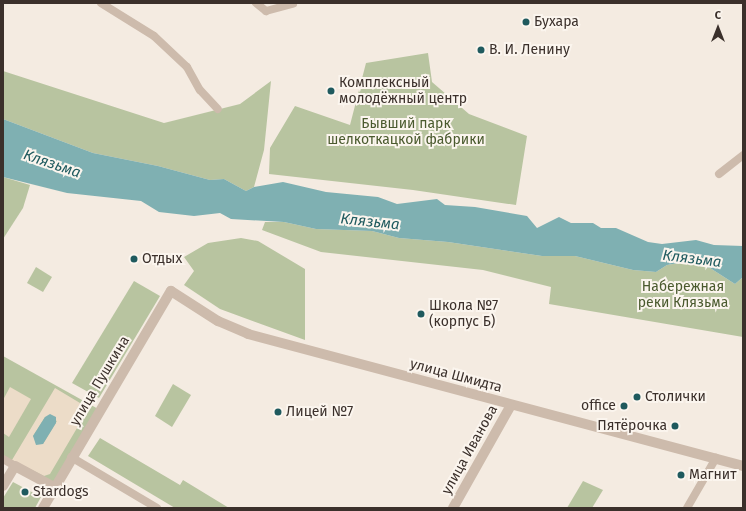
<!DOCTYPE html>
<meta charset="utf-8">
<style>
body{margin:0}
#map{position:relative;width:746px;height:511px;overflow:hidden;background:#f4ebe1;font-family:"Fira Sans",sans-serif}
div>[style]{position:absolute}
.green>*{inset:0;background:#b8c4a0}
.plaza>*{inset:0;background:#ecdcc8}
.water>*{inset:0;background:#7fb0b2}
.minor>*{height:8px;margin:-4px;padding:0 4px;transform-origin:4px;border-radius:4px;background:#cdbbac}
.tertiary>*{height:10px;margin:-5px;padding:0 5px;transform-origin:5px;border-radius:5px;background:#cdbbac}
.dots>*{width:11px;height:11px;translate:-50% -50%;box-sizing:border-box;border:2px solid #fbf5ee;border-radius:50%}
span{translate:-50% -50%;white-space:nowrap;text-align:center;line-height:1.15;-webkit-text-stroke:4px #fbf5ee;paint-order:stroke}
.poi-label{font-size:14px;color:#3b302b}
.left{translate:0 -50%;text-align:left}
.right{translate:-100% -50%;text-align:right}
.park-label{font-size:14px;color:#4a5a2e}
.street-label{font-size:14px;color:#3b302b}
.water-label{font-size:15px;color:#1f5a5e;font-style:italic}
.frame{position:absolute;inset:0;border:4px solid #3b302b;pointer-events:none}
.north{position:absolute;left:698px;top:8px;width:40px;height:40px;-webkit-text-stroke:3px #fbf5ee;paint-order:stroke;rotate:0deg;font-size:11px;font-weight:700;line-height:16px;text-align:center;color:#3b302b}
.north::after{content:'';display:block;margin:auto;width:14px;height:18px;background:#3b302b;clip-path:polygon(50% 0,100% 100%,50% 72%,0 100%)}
</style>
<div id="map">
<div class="green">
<i style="clip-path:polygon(428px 53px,432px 82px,469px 114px,527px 136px,516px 205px,413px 190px,269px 174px,270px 148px,295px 106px,350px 125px,366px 63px)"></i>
<i style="clip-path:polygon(3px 71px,164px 123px,240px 104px,271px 81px,264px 150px,254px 187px,246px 191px,224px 179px,210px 180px,158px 166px,93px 153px,3px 119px)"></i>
<i style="clip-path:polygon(3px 177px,30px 185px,23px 208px,3px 239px)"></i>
<i style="clip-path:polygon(265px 222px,284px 222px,316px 229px,372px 231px,399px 238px,448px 242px,542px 256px,575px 256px,633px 270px,656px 272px,667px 265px,684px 262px,710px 268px,735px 284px,743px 277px,743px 337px,549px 304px,551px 287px,483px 270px,321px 252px,262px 230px)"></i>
<i style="clip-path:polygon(241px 238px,258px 241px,305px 269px,305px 340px,220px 309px,184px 285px,194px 271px,184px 257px,208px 243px)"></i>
<i style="clip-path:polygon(36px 267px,52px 277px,43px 292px,27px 283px)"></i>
<i style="clip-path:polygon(134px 281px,160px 296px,99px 398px,72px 383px)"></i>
<i style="clip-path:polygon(3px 356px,100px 410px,54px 487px,3px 459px)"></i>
<i style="clip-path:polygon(173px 384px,191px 395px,172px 427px,155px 416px)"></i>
<i style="clip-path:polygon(100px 438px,180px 485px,183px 480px,229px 508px,175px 508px,88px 456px)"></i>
<i style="clip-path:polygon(583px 481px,603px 490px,592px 508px,567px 508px)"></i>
<i style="clip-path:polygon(13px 482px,41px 497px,35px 508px,3px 508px,3px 498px)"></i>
</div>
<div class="plaza">
<i style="clip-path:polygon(10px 387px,31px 399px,9px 437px,3px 433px,3px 400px)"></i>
<i style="clip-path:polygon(evenodd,55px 388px,85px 406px,87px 411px,50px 474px,44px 476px,12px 460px,55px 388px,45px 417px,57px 421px,43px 444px,33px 436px,45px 417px)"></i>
</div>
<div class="water">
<i style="clip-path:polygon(3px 119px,93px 153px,158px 166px,210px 180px,224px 179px,246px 191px,254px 187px,283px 182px,326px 192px,378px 197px,397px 204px,437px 199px,445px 205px,475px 207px,527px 216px,537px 228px,559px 217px,571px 223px,593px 223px,601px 228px,616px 228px,648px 242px,662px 244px,696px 240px,714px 245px,743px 246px,743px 277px,735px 284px,710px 268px,684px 262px,667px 265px,656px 272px,633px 270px,575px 256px,542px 256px,448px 242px,399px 238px,372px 231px,316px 229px,284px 222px,231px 219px,220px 213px,194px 216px,159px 212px,141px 201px,67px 193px,3px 177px)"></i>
<i style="clip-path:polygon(50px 414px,56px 417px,56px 423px,43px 444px,36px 445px,33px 436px,45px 417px)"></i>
</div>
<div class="minor">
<i style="left:101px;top:3px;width:62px;rotate:31.9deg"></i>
<i style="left:154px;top:36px;width:45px;rotate:43.2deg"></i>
<i style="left:187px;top:67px;width:26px;rotate:61deg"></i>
<i style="left:200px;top:90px;width:26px;rotate:47deg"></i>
<i style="left:256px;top:3px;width:13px;rotate:39deg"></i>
<i style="left:266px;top:11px;width:28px;rotate:-15deg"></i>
<i style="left:719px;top:174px;width:31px;rotate:-38deg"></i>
<i style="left:71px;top:457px;width:100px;rotate:30.7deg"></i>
<i style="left:3px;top:459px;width:14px;rotate:30deg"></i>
<i style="left:687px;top:508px;width:58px;rotate:-59.9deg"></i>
</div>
<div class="tertiary">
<i style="left:3px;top:486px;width:23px;rotate:-59deg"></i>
<i style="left:15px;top:466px;width:44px;rotate:28.3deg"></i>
<i style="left:43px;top:508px;width:252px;rotate:-59.5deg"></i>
<i style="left:171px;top:291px;width:56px;rotate:32.6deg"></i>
<i style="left:218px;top:321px;width:33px;rotate:23deg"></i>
<i style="left:248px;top:334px;width:512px;rotate:14.93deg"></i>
<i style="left:453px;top:508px;width:118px;rotate:-60.6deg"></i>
</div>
<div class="dots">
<i style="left:526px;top:22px;background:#1f5a5e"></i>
<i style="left:481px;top:50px;background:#1f5a5e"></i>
<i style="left:331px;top:91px;background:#1f5a5e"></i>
<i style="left:134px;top:259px;background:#1f5a5e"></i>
<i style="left:421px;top:314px;background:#1f5a5e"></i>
<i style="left:637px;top:397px;background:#1f5a5e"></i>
<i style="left:624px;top:406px;background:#1f5a5e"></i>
<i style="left:278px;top:412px;background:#1f5a5e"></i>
<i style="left:675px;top:426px;background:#1f5a5e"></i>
<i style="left:681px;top:475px;background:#1f5a5e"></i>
<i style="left:25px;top:492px;background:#1f5a5e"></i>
</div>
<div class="poi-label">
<span class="left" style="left:534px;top:22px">Бухара</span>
<span class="left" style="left:489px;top:50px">В. И. Ленину</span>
<span class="left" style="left:339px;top:91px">Комплексный<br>молодёжный центр</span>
<span class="left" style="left:142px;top:259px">Отдых</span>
<span class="left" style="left:429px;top:314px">Школа №7<br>(корпус Б)</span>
<span class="left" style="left:645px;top:397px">Столички</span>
<span class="right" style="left:616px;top:406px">office</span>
<span class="left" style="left:286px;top:412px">Лицей №7</span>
<span class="right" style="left:667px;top:426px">Пятёрочка</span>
<span class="left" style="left:689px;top:475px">Магнит</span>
<span class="left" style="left:33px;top:492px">Stardogs</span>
</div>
<div class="park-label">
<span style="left:406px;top:132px">Бывший парк<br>шелкоткацкой фабрики</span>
<span style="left:683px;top:295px">Набережная<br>реки Клязьма</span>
</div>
<div class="street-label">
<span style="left:456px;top:376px;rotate:15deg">улица Шмидта</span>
<span style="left:100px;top:381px;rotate:-59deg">улица Пушкина</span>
<span style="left:470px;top:450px;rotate:-61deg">улица Иванова</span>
</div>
<div class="water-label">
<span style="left:52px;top:164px;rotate:19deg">Клязьма</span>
<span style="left:370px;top:222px;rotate:6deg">Клязьма</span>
<span style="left:692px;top:259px;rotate:7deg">Клязьма</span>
</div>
<div class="frame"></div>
<div class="north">С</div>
</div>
